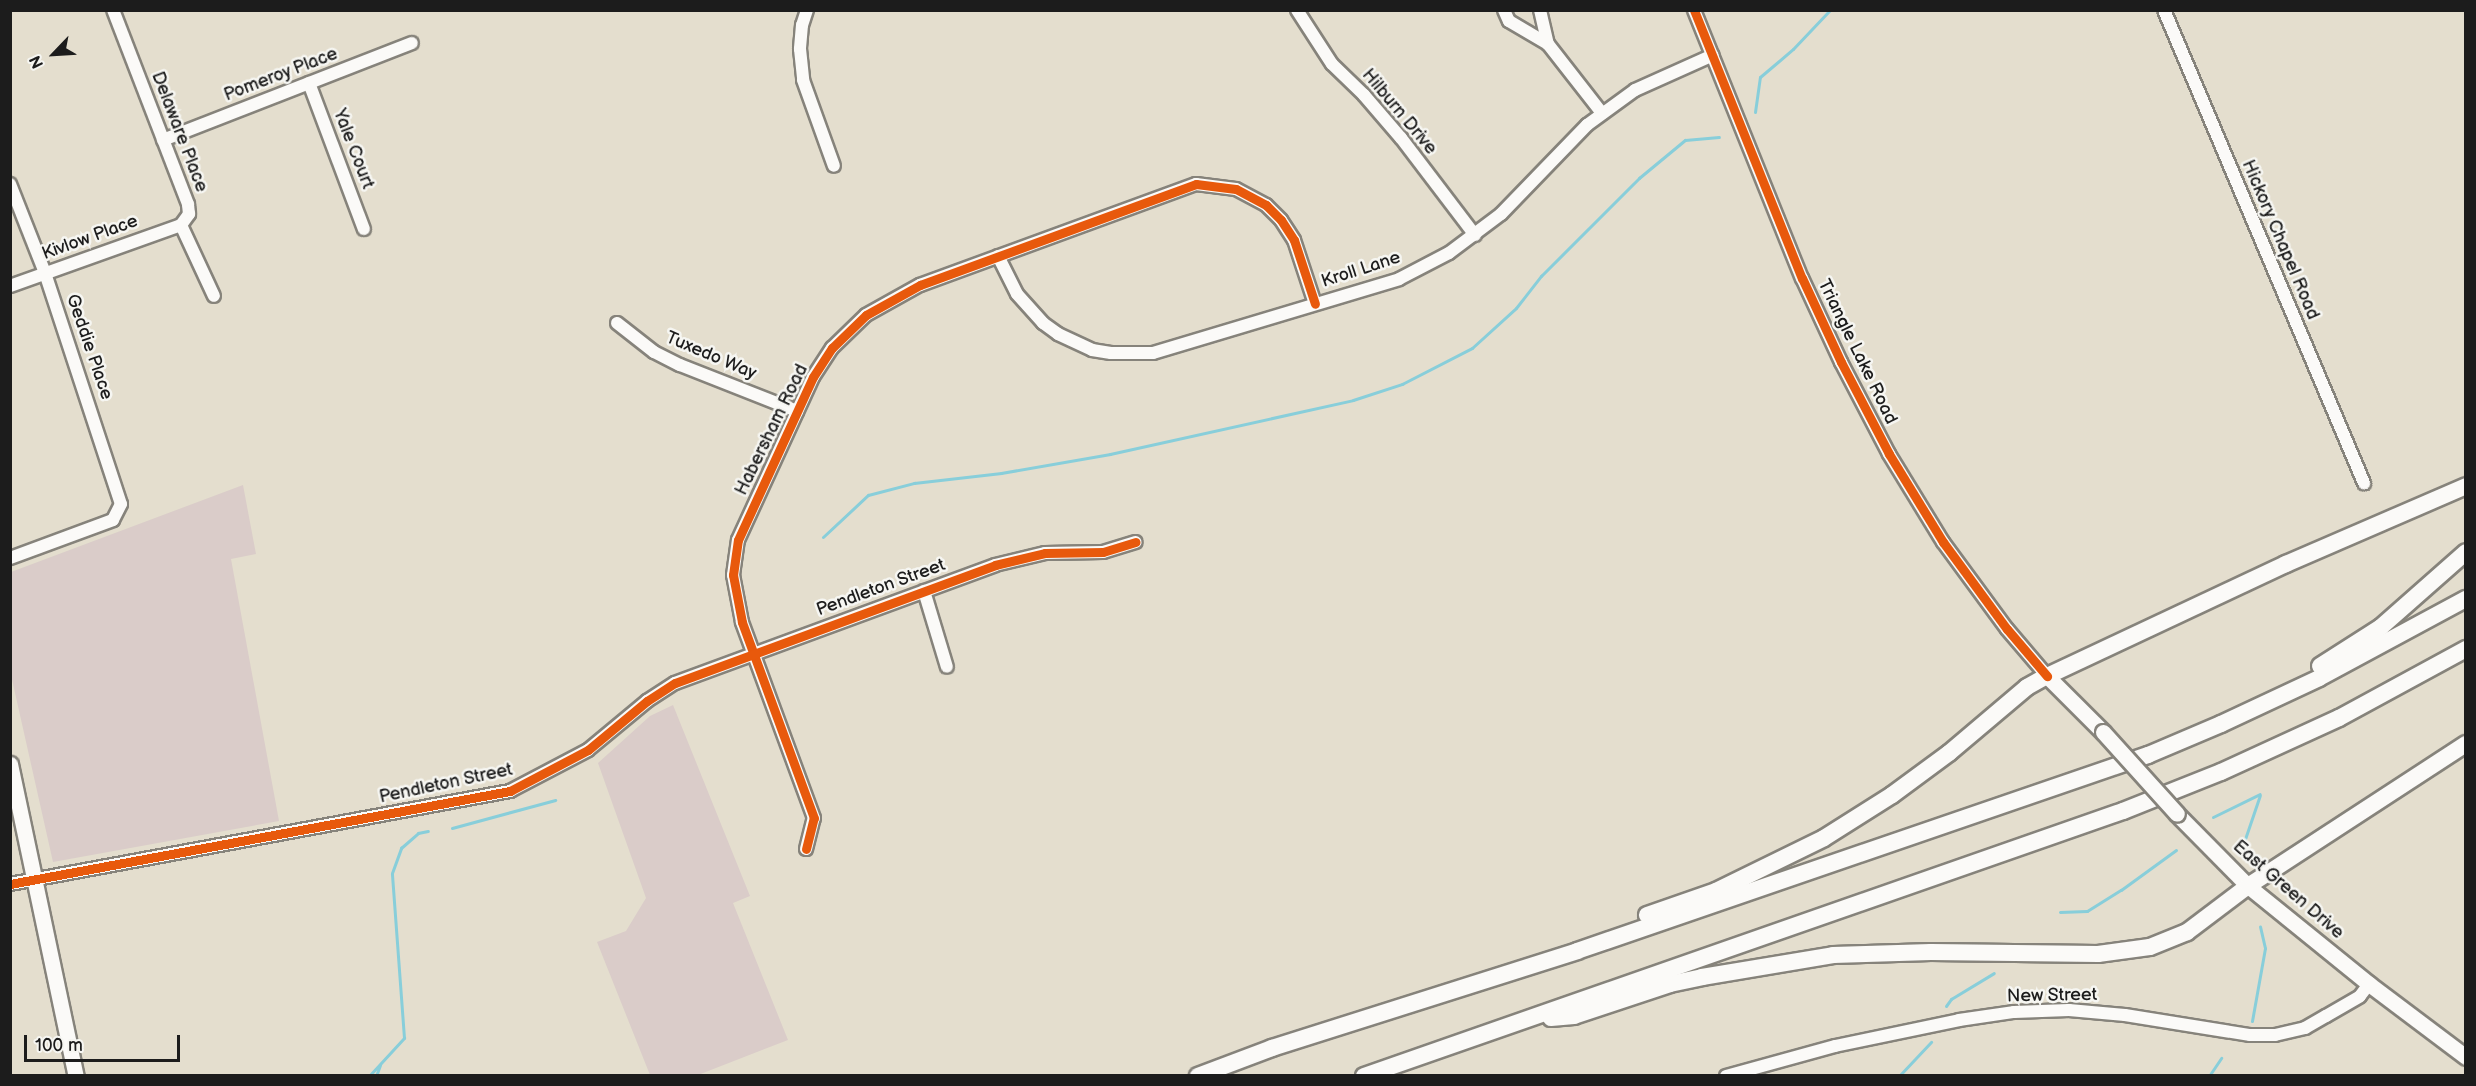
<!DOCTYPE html>
<style>
body{margin:0}
#map{position:relative;width:2476px;height:1086px;overflow:hidden;background:#e4dece;font-family:"Balsamiq Sans",sans-serif}
div>[style]{position:absolute}
.industrial>*{inset:0;background:#daccc9}
.stream>*{height:3px;margin:-1.5px;padding:0 1.5px;transform-origin:1.5px;border-radius:1.5px;background:#88ceda}
.roads{filter:drop-shadow(2px 0 #86837b) drop-shadow(-2px 0 #86837b) drop-shadow(0 2px #86837b) drop-shadow(0 -2px #86837b)}
.minor>*{height:12px;margin:-6px;padding:0 6px;transform-origin:6px;border-radius:6px;background:#fbfaf8}
.major>*{height:15px;margin:-7.5px;padding:0 7.5px;transform-origin:7.5px;border-radius:7.5px;background:#fbfaf8}
.highway>*{height:16px;margin:-8px;padding:0 8px;transform-origin:8px;border-radius:8px;background:#fbfaf8}
.bridges{filter:drop-shadow(2px 0 #86837b) drop-shadow(-2px 0 #86837b) drop-shadow(0 2px #86837b) drop-shadow(0 -2px #86837b)}
.major-bridge>*{height:15px;margin:-7.5px;padding:0 7.5px;transform-origin:7.5px;border-radius:7.5px;background:#fbfaf8}
.cycleway>*{height:9px;margin:-4.5px;padding:0 4.5px;transform-origin:4.5px;border-radius:4.5px;background:#e8590c}
span{translate:-50% -50%;white-space:nowrap;text-align:center;line-height:1.15;-webkit-text-stroke:5px #f6f6f2;paint-order:stroke}
.street-label{font-size:18px;color:#1c1c1c}
.frame{position:absolute;inset:0;border:12px solid #1c1c1c;pointer-events:none}
.north{position:absolute;left:24px;top:24px;width:60px;height:60px;-webkit-text-stroke:4px #f6f6f2;paint-order:stroke;rotate:245deg;font-size:16px;font-weight:700;line-height:24px;text-align:center;color:#1c1c1c}
.north::after{content:'';display:block;margin:auto;width:21px;height:27px;background:#1c1c1c;clip-path:polygon(50% 0,100% 100%,50% 72%,0 100%)}
.scale{position:absolute;left:24px;top:1035px;width:156px;height:27px;box-sizing:border-box;border:3px solid #1c1c1c;border-top:0;padding-left:8px;font-size:18px;line-height:21px;white-space:nowrap;color:#1c1c1c;-webkit-text-stroke:4px #f6f6f2;paint-order:stroke}
</style>
<div id="map">
<div class="industrial">
<i style="clip-path:polygon(243px 485px,256px 554px,231px 559px,279px 821px,53px 862px,11px 675px,11px 572px)"></i>
<i style="clip-path:polygon(673px 705px,750px 896px,733px 903px,788px 1040px,698px 1075px,650px 1075px,597px 942px,626px 931px,646px 898px,598px 763px,650px 716px)"></i>
</div>
<div class="stream">
<i style="left:1755px;top:112px;width:35px;rotate:-82deg"></i>
<i style="left:1760px;top:77px;width:43px;rotate:-40.3deg"></i>
<i style="left:1793px;top:49px;width:54px;rotate:-46.5deg"></i>
<i style="left:823px;top:537px;width:62px;rotate:-43deg"></i>
<i style="left:868px;top:495px;width:48px;rotate:-14.6deg"></i>
<i style="left:914px;top:483px;width:88px;rotate:-6.6deg"></i>
<i style="left:1001px;top:473px;width:111px;rotate:-9.9deg"></i>
<i style="left:1110px;top:454px;width:249px;rotate:-12.5deg"></i>
<i style="left:1353px;top:400px;width:52px;rotate:-18.1deg"></i>
<i style="left:1402px;top:384px;width:79px;rotate:-27.2deg"></i>
<i style="left:1472px;top:348px;width:59px;rotate:-42.3deg"></i>
<i style="left:1516px;top:308px;width:41px;rotate:-52deg"></i>
<i style="left:1541px;top:276px;width:139px;rotate:-45deg"></i>
<i style="left:1639px;top:178px;width:60px;rotate:-39.6deg"></i>
<i style="left:1685px;top:140px;width:34px;rotate:-5deg"></i>
<i style="left:2213px;top:817px;width:52px;rotate:-26.1deg"></i>
<i style="left:452px;top:828px;width:107px;rotate:-15.2deg"></i>
<i style="left:2245px;top:839px;width:46px;rotate:-71.2deg"></i>
<i style="left:2060px;top:912px;width:27px;rotate:-2deg"></i>
<i style="left:2087px;top:911px;width:40px;rotate:-32deg"></i>
<i style="left:2121px;top:890px;width:68px;rotate:-36deg"></i>
<i style="left:1946px;top:1006px;width:9px;rotate:-54deg"></i>
<i style="left:1951px;top:999px;width:50px;rotate:-31.2deg"></i>
<i style="left:2252px;top:1021px;width:74px;rotate:-79.9deg"></i>
<i style="left:2265px;top:948px;width:22px;rotate:-103deg"></i>
<i style="left:369px;top:1076px;width:52px;rotate:-47.4deg"></i>
<i style="left:404px;top:1038px;width:165px;rotate:-94.2deg"></i>
<i style="left:392px;top:873px;width:27px;rotate:-70deg"></i>
<i style="left:401px;top:848px;width:23px;rotate:-41deg"></i>
<i style="left:418px;top:833px;width:10px;rotate:-11deg"></i>
<i style="left:376px;top:1076px;width:12px;rotate:-70deg"></i>
<i style="left:1899px;top:1076px;width:47px;rotate:-46.7deg"></i>
<i style="left:2209px;top:1076px;width:22px;rotate:-56deg"></i>
</div>
<div class="roads">
<div class="minor">
<i style="left:807px;top:10px;width:16px;rotate:108deg"></i>
<i style="left:802px;top:25px;width:24px;rotate:95deg"></i>
<i style="left:800px;top:49px;width:31px;rotate:84deg"></i>
<i style="left:803px;top:80px;width:91px;rotate:70.2deg"></i>
<i style="left:1297px;top:10px;width:64px;rotate:57.1deg"></i>
<i style="left:1332px;top:64px;width:45px;rotate:44.1deg"></i>
<i style="left:1364px;top:95px;width:57px;rotate:49.3deg"></i>
<i style="left:1401px;top:138px;width:122px;rotate:52.7deg"></i>
<i style="left:1504px;top:10px;width:12px;rotate:66deg"></i>
<i style="left:1509px;top:21px;width:45px;rotate:30.5deg"></i>
<i style="left:1548px;top:44px;width:88px;rotate:52deg"></i>
<i style="left:1540px;top:10px;width:35px;rotate:77deg"></i>
<i style="left:1694px;top:10px;width:289px;rotate:68.1deg"></i>
<i style="left:1802px;top:278px;width:93px;rotate:65.1deg"></i>
<i style="left:1841px;top:362px;width:104px;rotate:62.4deg"></i>
<i style="left:1889px;top:454px;width:103px;rotate:58.5deg"></i>
<i style="left:1943px;top:542px;width:108px;rotate:53.7deg"></i>
<i style="left:2007px;top:629px;width:62px;rotate:49.6deg"></i>
<i style="left:2164px;top:10px;width:514px;rotate:67.08deg"></i>
<i style="left:309px;top:83px;width:156px;rotate:69.4deg"></i>
<i style="left:163px;top:140px;width:267px;rotate:-21.3deg"></i>
<i style="left:10px;top:184px;width:96px;rotate:68.5deg"></i>
<i style="left:45px;top:273px;width:243px;rotate:71.8deg"></i>
<i style="left:121px;top:504px;width:18px;rotate:117deg"></i>
<i style="left:113px;top:520px;width:110px;rotate:159.7deg"></i>
<i style="left:181px;top:225px;width:78px;rotate:65.1deg"></i>
<i style="left:998px;top:256px;width:42px;rotate:63.4deg"></i>
<i style="left:1017px;top:294px;width:39px;rotate:48deg"></i>
<i style="left:1043px;top:323px;width:19px;rotate:36deg"></i>
<i style="left:1058px;top:334px;width:38px;rotate:25deg"></i>
<i style="left:1092px;top:350px;width:19px;rotate:9deg"></i>
<i style="left:1111px;top:353px;width:42px"></i>
<i style="left:1153px;top:353px;width:257px;rotate:-16.7deg"></i>
<i style="left:1399px;top:279px;width:56px;rotate:-27.5deg"></i>
<i style="left:1449px;top:253px;width:65px;rotate:-36.9deg"></i>
<i style="left:1501px;top:214px;width:124px;rotate:-46deg"></i>
<i style="left:1587px;top:125px;width:59px;rotate:-36.1deg"></i>
<i style="left:1635px;top:90px;width:85px;rotate:-24.2deg"></i>
<i style="left:10px;top:286px;width:182px;rotate:-19.6deg"></i>
<i style="left:181px;top:225px;width:14px;rotate:-54deg"></i>
<i style="left:189px;top:214px;width:10px;rotate:-96deg"></i>
<i style="left:188px;top:204px;width:208px;rotate:-111.1deg"></i>
<i style="left:617px;top:323px;width:47px;rotate:38.1deg"></i>
<i style="left:654px;top:352px;width:29px;rotate:27deg"></i>
<i style="left:680px;top:365px;width:126px;rotate:21.5deg"></i>
<i style="left:924px;top:591px;width:79px;rotate:73.2deg"></i>
<i style="left:806px;top:849px;width:32px;rotate:-76deg"></i>
<i style="left:814px;top:818px;width:209px;rotate:-110.2deg"></i>
<i style="left:742px;top:622px;width:48px;rotate:-100.8deg"></i>
<i style="left:733px;top:575px;width:35px;rotate:-82deg"></i>
<i style="left:738px;top:540px;width:179px;rotate:-65.3deg"></i>
<i style="left:813px;top:377px;width:35px;rotate:-57deg"></i>
<i style="left:832px;top:348px;width:47px;rotate:-44.1deg"></i>
<i style="left:866px;top:315px;width:62px;rotate:-29.1deg"></i>
<i style="left:920px;top:285px;width:294px;rotate:-20.1deg"></i>
<i style="left:1196px;top:184px;width:40px;rotate:7.1deg"></i>
<i style="left:1236px;top:189px;width:34px;rotate:28deg"></i>
<i style="left:1266px;top:205px;width:21px;rotate:45deg"></i>
<i style="left:1281px;top:220px;width:24px;rotate:57deg"></i>
<i style="left:1294px;top:240px;width:67px;rotate:71.8deg"></i>
<i style="left:10px;top:884px;width:509px;rotate:-10.54deg"></i>
<i style="left:510px;top:791px;width:88px;rotate:-27.7deg"></i>
<i style="left:588px;top:750px;width:77px;rotate:-39.7deg"></i>
<i style="left:647px;top:701px;width:33px;rotate:-33deg"></i>
<i style="left:675px;top:683px;width:341px;rotate:-20.2deg"></i>
<i style="left:995px;top:565px;width:51px;rotate:-13.5deg"></i>
<i style="left:1045px;top:553px;width:58px;rotate:-1deg"></i>
<i style="left:1103px;top:552px;width:34px;rotate:-17deg"></i>
<i style="left:1726px;top:1076px;width:113px;rotate:-15.4deg"></i>
<i style="left:1835px;top:1046px;width:127px;rotate:-11.8deg"></i>
<i style="left:1959px;top:1020px;width:56px;rotate:-8.3deg"></i>
<i style="left:2014px;top:1012px;width:55px;rotate:-2.1deg"></i>
<i style="left:2069px;top:1010px;width:56px;rotate:5.1deg"></i>
<i style="left:2125px;top:1015px;width:127px;rotate:9.1deg"></i>
<i style="left:2250px;top:1035px;width:25px"></i>
<i style="left:2275px;top:1035px;width:31px;rotate:-13deg"></i>
<i style="left:2305px;top:1028px;width:24px;rotate:-30deg"></i>
<i style="left:2326px;top:1016px;width:39px;rotate:-30deg"></i>
<i style="left:2360px;top:996px;width:15px;rotate:-53deg"></i>
</div>
<div class="major">
<i style="left:2047px;top:676px;width:79px;rotate:45deg"></i>
<i style="left:10px;top:764px;width:319px;rotate:78.1deg"></i>
<i style="left:2177px;top:814px;width:101px;rotate:45.4deg"></i>
<i style="left:2248px;top:886px;width:156px;rotate:39deg"></i>
<i style="left:2369px;top:984px;width:121px;rotate:37deg"></i>
</div>
<div class="highway">
<i style="left:2320px;top:666px;width:72px;rotate:-32.6deg"></i>
<i style="left:2381px;top:627px;width:113px;rotate:-41.4deg"></i>
<i style="left:1647px;top:915px;width:73px;rotate:-19.2deg"></i>
<i style="left:1716px;top:891px;width:120px;rotate:-26.1deg"></i>
<i style="left:1824px;top:838px;width:80px;rotate:-32.3deg"></i>
<i style="left:1892px;top:795px;width:71px;rotate:-36.4deg"></i>
<i style="left:1949px;top:753px;width:102px;rotate:-40.2deg"></i>
<i style="left:2027px;top:687px;width:23px;rotate:-29deg"></i>
<i style="left:2047px;top:676px;width:264px;rotate:-25.1deg"></i>
<i style="left:2286px;top:564px;width:196px;rotate:-23.4deg"></i>
<i style="left:1551px;top:1018px;width:23px;rotate:-5deg"></i>
<i style="left:1574px;top:1016px;width:101px;rotate:-18.4deg"></i>
<i style="left:1670px;top:984px;width:33px;rotate:-12deg"></i>
<i style="left:1702px;top:977px;width:133px;rotate:-9.5deg"></i>
<i style="left:1833px;top:955px;width:98px;rotate:-1.8deg"></i>
<i style="left:1931px;top:952px;width:167px;rotate:0.7deg"></i>
<i style="left:2098px;top:954px;width:52px;rotate:-7.7deg"></i>
<i style="left:2150px;top:947px;width:40px;rotate:-22deg"></i>
<i style="left:2187px;top:932px;width:76px;rotate:-37deg"></i>
<i style="left:2248px;top:886px;width:260px;rotate:-33.1deg"></i>
<i style="left:1198px;top:1076px;width:79px;rotate:-20.7deg"></i>
<i style="left:1272px;top:1048px;width:320px;rotate:-17.6deg"></i>
<i style="left:1577px;top:951px;width:604px;rotate:-18.95deg"></i>
<i style="left:2148px;top:755px;width:79px;rotate:-23deg"></i>
<i style="left:2221px;top:724px;width:108px;rotate:-25.1deg"></i>
<i style="left:2319px;top:678px;width:167px;rotate:-28.3deg"></i>
<i style="left:1364px;top:1076px;width:804px;rotate:-19.25deg"></i>
<i style="left:2123px;top:811px;width:105px;rotate:-21.7deg"></i>
<i style="left:2221px;top:772px;width:130px;rotate:-24.6deg"></i>
<i style="left:2339px;top:718px;width:145px;rotate:-28.5deg"></i>
</div>
</div>
<div class="bridges">
<div class="major-bridge">
<i style="left:2103px;top:732px;width:110px;rotate:47.9deg"></i>
</div>
</div>
<div class="cycleway">
<i style="left:1694px;top:10px;width:289px;rotate:68.1deg"></i>
<i style="left:1802px;top:278px;width:93px;rotate:65.1deg"></i>
<i style="left:1841px;top:362px;width:104px;rotate:62.4deg"></i>
<i style="left:1889px;top:454px;width:103px;rotate:58.5deg"></i>
<i style="left:1943px;top:542px;width:108px;rotate:53.7deg"></i>
<i style="left:2007px;top:629px;width:62px;rotate:49.6deg"></i>
<i style="left:806px;top:849px;width:32px;rotate:-76deg"></i>
<i style="left:814px;top:818px;width:209px;rotate:-110.2deg"></i>
<i style="left:742px;top:622px;width:48px;rotate:-100.8deg"></i>
<i style="left:733px;top:575px;width:35px;rotate:-82deg"></i>
<i style="left:738px;top:540px;width:179px;rotate:-65.3deg"></i>
<i style="left:813px;top:377px;width:35px;rotate:-57deg"></i>
<i style="left:832px;top:348px;width:47px;rotate:-44.1deg"></i>
<i style="left:866px;top:315px;width:62px;rotate:-29.1deg"></i>
<i style="left:920px;top:285px;width:294px;rotate:-20.1deg"></i>
<i style="left:1196px;top:184px;width:40px;rotate:7.1deg"></i>
<i style="left:1236px;top:189px;width:34px;rotate:28deg"></i>
<i style="left:1266px;top:205px;width:21px;rotate:45deg"></i>
<i style="left:1281px;top:220px;width:24px;rotate:57deg"></i>
<i style="left:1294px;top:240px;width:67px;rotate:71.8deg"></i>
<i style="left:10px;top:884px;width:509px;rotate:-10.54deg"></i>
<i style="left:510px;top:791px;width:88px;rotate:-27.7deg"></i>
<i style="left:588px;top:750px;width:77px;rotate:-39.7deg"></i>
<i style="left:647px;top:701px;width:33px;rotate:-33deg"></i>
<i style="left:675px;top:683px;width:341px;rotate:-20.2deg"></i>
<i style="left:995px;top:565px;width:51px;rotate:-13.5deg"></i>
<i style="left:1045px;top:553px;width:58px;rotate:-1deg"></i>
<i style="left:1103px;top:552px;width:34px;rotate:-17deg"></i>
</div>
<div class="street-label">
<span style="left:281px;top:75px;rotate:-21deg">Pomeroy Place</span>
<span style="left:1399px;top:112px;rotate:50deg">Hilburn Drive</span>
<span style="left:179px;top:132px;rotate:69deg">Delaware Place</span>
<span style="left:353px;top:149px;rotate:69deg">Yale Court</span>
<span style="left:90px;top:238px;rotate:-20deg">Kivlow Place</span>
<span style="left:2280px;top:240px;rotate:67deg">Hickory Chapel Road</span>
<span style="left:1361px;top:270px;rotate:-18deg">Kroll Lane</span>
<span style="left:89px;top:347px;rotate:71deg">Geddie Place</span>
<span style="left:1857px;top:352px;rotate:64deg">Triangle Lake Road</span>
<span style="left:711px;top:356px;rotate:23deg">Tuxedo Way</span>
<span style="left:772px;top:430px;rotate:-64deg">Habersham Road</span>
<span style="left:881px;top:588px;rotate:-20deg">Pendleton Street</span>
<span style="left:446px;top:784px;rotate:-12deg">Pendleton Street</span>
<span style="left:2288px;top:890px;rotate:41deg">East Green Drive</span>
<span style="left:2052px;top:996px;rotate:-1deg">New Street</span>
</div>
<div class="frame"></div>
<div class="north">N</div>
<div class="scale">100 m</div>
</div>
